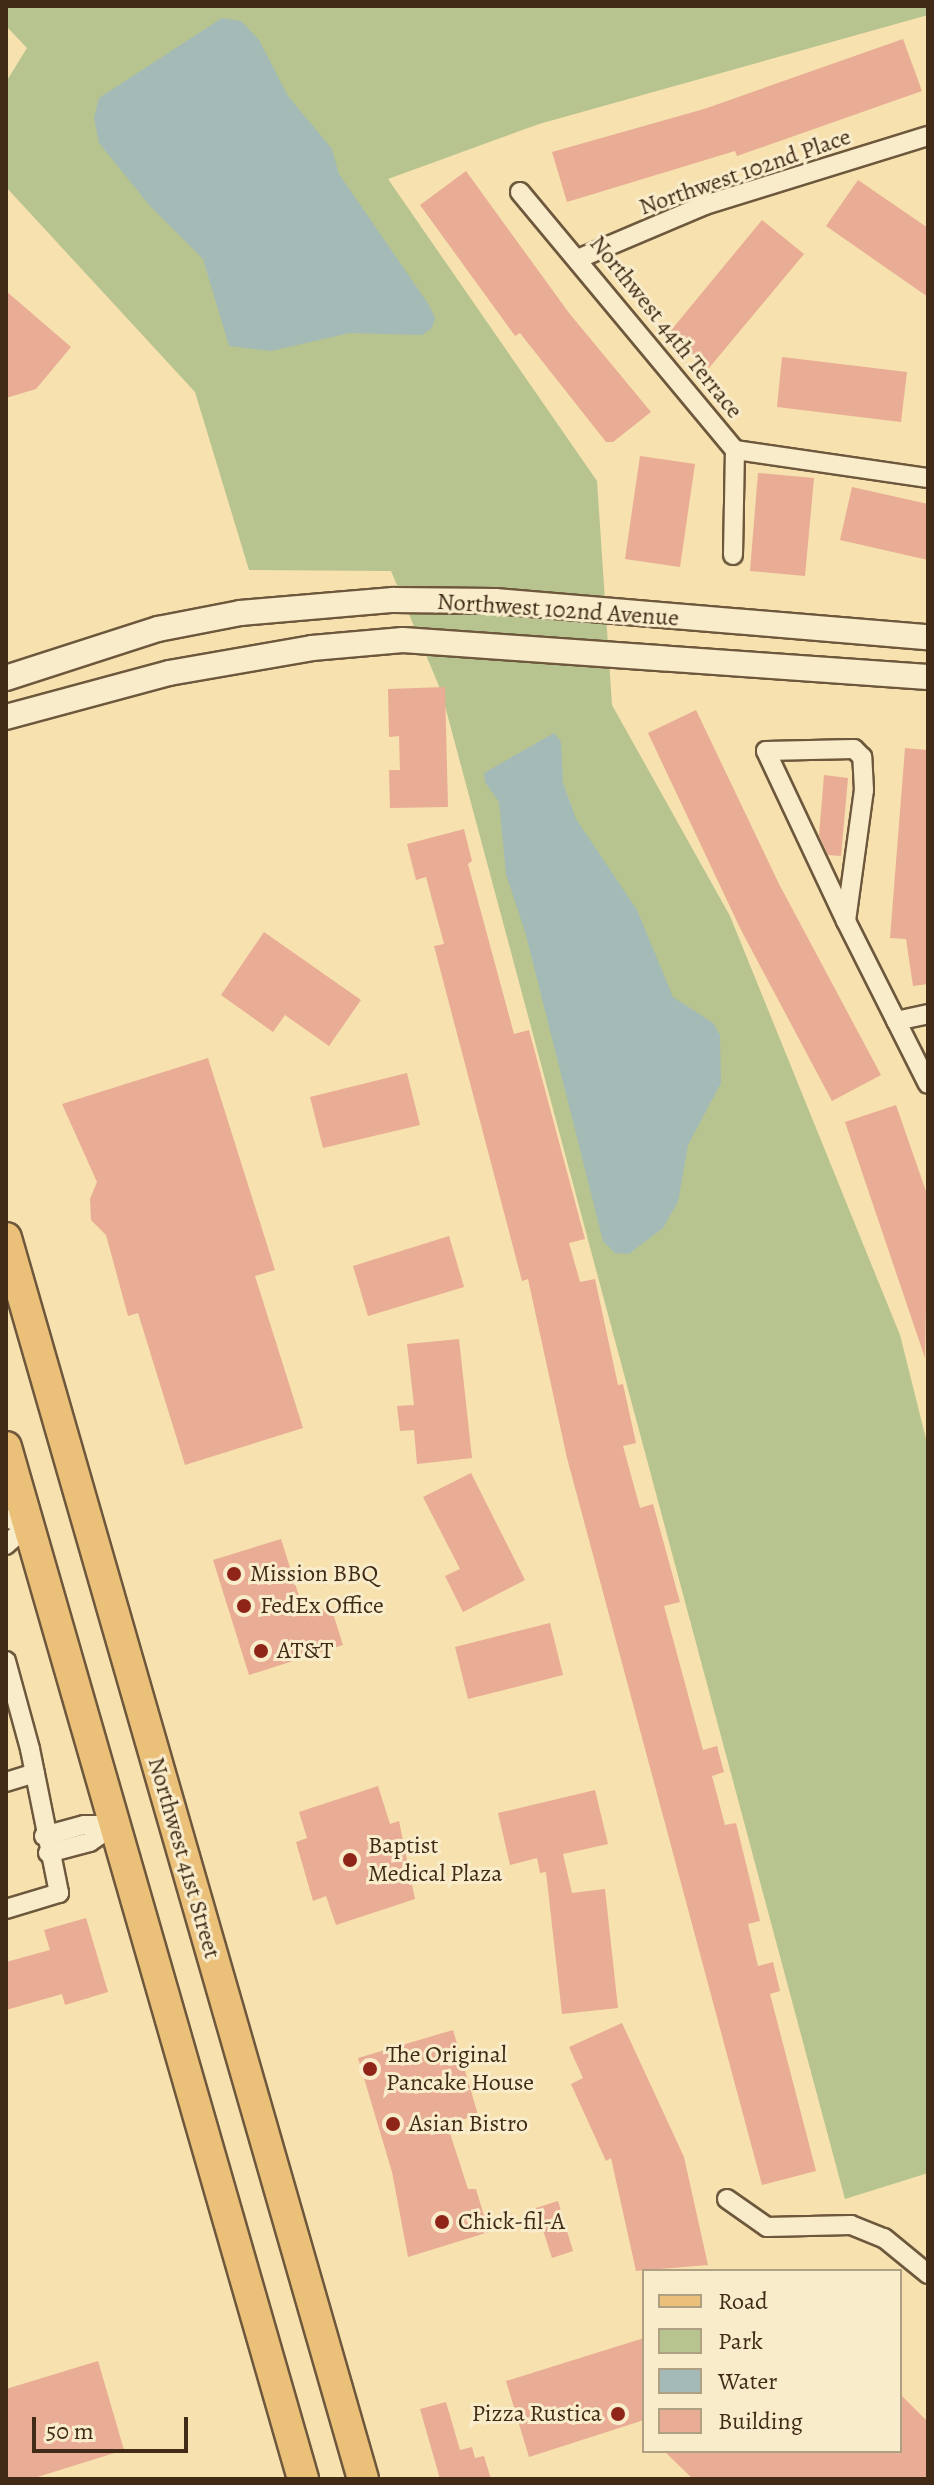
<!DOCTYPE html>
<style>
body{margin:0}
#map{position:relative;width:934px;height:2485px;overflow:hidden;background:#f6e1af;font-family:Alegreya,serif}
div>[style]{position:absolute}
.green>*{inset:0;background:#b7c48f}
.water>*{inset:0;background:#a3bab7}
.building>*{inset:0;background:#e9ac94}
.roads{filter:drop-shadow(2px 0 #6e583d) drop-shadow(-2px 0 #6e583d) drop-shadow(0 2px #6e583d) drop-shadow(0 -2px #6e583d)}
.minor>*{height:18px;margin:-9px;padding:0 9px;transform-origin:9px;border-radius:9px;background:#f9eccb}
.tertiary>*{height:24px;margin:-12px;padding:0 12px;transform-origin:12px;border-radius:12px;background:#f9eccb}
.primary>*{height:30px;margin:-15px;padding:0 15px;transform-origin:15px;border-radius:15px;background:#ebc078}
.dots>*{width:22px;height:22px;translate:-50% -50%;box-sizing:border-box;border:4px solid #f9eccb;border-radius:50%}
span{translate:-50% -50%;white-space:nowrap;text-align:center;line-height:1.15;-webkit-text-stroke:6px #f9eccb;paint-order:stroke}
.street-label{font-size:24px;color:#412b17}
.poi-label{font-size:24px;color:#412b17}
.left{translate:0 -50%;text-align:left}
.right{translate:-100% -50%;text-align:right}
.frame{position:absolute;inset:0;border:8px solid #412b17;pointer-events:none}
.legend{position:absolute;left:642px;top:2269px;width:260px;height:184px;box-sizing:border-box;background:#f9eccb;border:2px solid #af9f83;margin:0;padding:10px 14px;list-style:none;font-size:24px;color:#412b17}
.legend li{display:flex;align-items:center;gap:16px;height:40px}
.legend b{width:40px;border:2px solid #af9f83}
.scale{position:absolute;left:32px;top:2417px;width:156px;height:36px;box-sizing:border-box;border:4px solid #412b17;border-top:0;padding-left:10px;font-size:24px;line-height:28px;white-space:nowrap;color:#412b17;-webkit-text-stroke:6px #f9eccb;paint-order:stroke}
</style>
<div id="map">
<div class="green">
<i style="clip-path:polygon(6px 6px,928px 6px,928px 15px,539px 124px,388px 179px,597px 481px,612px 705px,730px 916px,900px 1335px,928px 1447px,928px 2173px,845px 2199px,441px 691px,391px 571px,249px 570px,195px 392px,6px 187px,6px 82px,27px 48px,6px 26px)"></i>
</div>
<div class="water">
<i style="clip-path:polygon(222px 18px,241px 21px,259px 40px,288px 96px,332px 149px,339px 174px,429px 305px,435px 318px,432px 328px,422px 335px,350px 333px,271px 351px,229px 346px,203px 259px,150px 206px,99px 143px,94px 118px,99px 98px)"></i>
<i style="clip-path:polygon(554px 733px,561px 742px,563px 783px,576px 819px,637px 910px,673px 997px,713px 1023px,720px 1035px,721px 1083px,688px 1145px,678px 1202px,663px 1228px,629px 1254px,615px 1253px,603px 1241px,526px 935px,506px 874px,499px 802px,485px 782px,484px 773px)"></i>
</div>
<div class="building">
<i style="clip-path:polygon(903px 39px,922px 91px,737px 156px,735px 151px,567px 202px,552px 152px,704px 109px)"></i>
<i style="clip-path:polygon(466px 171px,569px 313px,651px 412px,613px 442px,606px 442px,520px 333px,515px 336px,420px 205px)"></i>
<i style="clip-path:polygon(858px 180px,928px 228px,928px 297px,826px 226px)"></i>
<i style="clip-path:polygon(762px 220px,804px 254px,709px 368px,668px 334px)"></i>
<i style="clip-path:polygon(6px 291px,71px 347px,36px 389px,6px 398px)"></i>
<i style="clip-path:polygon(782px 357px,907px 372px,901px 422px,777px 407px)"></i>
<i style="clip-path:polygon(640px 456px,695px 464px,680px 567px,625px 559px)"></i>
<i style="clip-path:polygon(758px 473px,814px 478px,805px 576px,750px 571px)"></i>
<i style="clip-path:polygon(852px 487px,928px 504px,928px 560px,840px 540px)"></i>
<i style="clip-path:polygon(445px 687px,448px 807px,390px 808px,389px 770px,400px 770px,399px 736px,389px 737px,388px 689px)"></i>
<i style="clip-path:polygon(696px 710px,779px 884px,881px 1075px,832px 1101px,741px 930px,648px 733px)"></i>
<i style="clip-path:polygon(905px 748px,928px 750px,928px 984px,913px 986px,906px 939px,890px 938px)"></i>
<i style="clip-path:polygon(824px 775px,848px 778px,841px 856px,828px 855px,819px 835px)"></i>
<i style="clip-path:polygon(464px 829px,472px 861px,468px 864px,514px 1034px,529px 1030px,585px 1239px,569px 1243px,580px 1282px,595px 1279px,618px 1385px,623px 1384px,636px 1443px,623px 1446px,640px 1508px,653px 1504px,680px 1602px,664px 1606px,703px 1750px,717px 1746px,724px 1772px,712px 1776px,725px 1825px,736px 1823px,760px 1921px,748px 1924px,758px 1966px,773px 1962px,780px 1991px,770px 1994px,816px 2171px,762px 2185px,567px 1458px,528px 1279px,522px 1281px,434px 946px,444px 944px,426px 877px,416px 880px,407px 844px)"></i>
<i style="clip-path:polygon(264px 932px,361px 1000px,329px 1046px,285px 1015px,273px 1032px,221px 995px)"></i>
<i style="clip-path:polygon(208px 1058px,275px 1270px,255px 1276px,303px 1428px,185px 1465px,138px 1313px,128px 1316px,106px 1235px,91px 1220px,90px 1199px,97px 1182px,62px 1104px)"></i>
<i style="clip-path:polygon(407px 1073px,420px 1125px,323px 1148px,310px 1097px)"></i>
<i style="clip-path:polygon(896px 1105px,928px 1197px,925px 1358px,845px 1122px)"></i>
<i style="clip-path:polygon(449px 1236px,464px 1287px,368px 1316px,353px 1266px)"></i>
<i style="clip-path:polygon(459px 1339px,472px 1458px,417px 1464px,414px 1430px,400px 1431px,397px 1406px,414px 1405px,407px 1344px)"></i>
<i style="clip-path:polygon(471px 1473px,525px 1580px,463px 1612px,445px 1576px,460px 1569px,423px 1497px)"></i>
<i style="clip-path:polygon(281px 1539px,305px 1615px,331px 1607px,343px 1645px,249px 1675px,213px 1560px)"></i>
<i style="clip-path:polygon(550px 1623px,563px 1675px,468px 1699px,455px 1647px)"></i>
<i style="clip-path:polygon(378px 1786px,390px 1824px,399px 1821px,415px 1899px,336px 1925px,326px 1896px,313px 1901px,296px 1842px,307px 1838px,299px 1812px)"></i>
<i style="clip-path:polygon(595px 1790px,608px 1844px,563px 1854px,572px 1893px,605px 1889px,618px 2008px,562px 2014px,546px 1872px,540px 1873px,537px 1858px,510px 1865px,498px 1813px)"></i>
<i style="clip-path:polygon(86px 1918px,108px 1992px,65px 2005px,62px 1994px,6px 2010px,6px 1962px,50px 1950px,44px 1930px)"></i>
<i style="clip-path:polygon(622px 2023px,684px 2157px,708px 2265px,636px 2271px,611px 2158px,606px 2161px,571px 2084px,583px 2078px,569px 2047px)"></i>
<i style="clip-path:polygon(453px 2030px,478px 2115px,447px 2124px,468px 2189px,476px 2189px,489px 2232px,408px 2257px,392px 2172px,358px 2058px)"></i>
<i style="clip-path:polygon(558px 2201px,573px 2251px,552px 2258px,536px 2208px)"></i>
<i style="clip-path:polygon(644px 2338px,644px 2420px,529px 2457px,506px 2381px)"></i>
<i style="clip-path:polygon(98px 2361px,124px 2450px,31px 2479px,6px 2479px,6px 2389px)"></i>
<i style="clip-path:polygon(900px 2394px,928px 2422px,928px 2479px,693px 2479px,664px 2451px,900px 2451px)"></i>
<i style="clip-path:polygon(446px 2402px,460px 2450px,472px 2447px,475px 2458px,484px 2456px,491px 2479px,440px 2479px,420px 2409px)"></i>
</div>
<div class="roads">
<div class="minor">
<i style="left:520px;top:192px;width:336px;rotate:50.2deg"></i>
<i style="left:735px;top:450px;width:105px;rotate:91.1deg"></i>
<i style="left:580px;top:258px;width:136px;rotate:-23deg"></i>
<i style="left:705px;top:205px;width:233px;rotate:-17.2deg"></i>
<i style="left:735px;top:450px;width:195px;rotate:8.3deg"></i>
<i style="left:846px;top:921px;width:132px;rotate:-82.2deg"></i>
<i style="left:864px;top:790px;width:33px;rotate:-93deg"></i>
<i style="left:862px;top:757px;width:11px;rotate:-135deg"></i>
<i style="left:854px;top:749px;width:88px;rotate:178.7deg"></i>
<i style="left:766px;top:751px;width:188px;rotate:64.8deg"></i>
<i style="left:846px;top:921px;width:182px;rotate:63.3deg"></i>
<i style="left:896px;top:1021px;width:33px;rotate:-12deg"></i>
<i style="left:6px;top:1518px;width:23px;rotate:18deg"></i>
<i style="left:28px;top:1525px;width:30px;rotate:138deg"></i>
<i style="left:6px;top:1661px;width:91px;rotate:74.7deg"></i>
<i style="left:30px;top:1749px;width:147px;rotate:78.6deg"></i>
<i style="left:59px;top:1893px;width:55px;rotate:163.2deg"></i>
<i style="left:6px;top:1782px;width:30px;rotate:-17deg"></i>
<i style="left:44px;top:1836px;width:41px;rotate:-15.4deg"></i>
<i style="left:84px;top:1825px;width:30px"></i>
<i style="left:48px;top:1853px;width:43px;rotate:-14.7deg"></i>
<i style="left:90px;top:1842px;width:29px;rotate:-35deg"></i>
<i style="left:727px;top:2199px;width:49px;rotate:35deg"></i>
<i style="left:767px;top:2227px;width:84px;rotate:-1.4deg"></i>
<i style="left:851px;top:2225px;width:35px;rotate:22deg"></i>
<i style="left:884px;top:2238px;width:57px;rotate:39.3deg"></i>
</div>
<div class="tertiary">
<i style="left:6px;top:678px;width:160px;rotate:-17.9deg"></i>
<i style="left:158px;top:629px;width:84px;rotate:-11deg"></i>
<i style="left:240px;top:613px;width:154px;rotate:-4.9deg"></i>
<i style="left:393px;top:600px;width:102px;rotate:0.6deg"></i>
<i style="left:495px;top:601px;width:434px;rotate:4.8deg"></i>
<i style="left:6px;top:717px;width:169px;rotate:-15.1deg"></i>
<i style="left:169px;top:673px;width:145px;rotate:-9.9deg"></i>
<i style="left:312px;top:648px;width:91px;rotate:-5deg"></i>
<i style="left:403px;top:640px;width:526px;rotate:4.03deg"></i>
</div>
<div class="primary">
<i style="left:6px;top:1238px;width:1291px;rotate:73.95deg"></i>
<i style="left:6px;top:1447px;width:1074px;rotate:73.94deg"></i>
</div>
</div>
<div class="dots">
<i style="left:234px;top:1574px;background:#8f2418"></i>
<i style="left:244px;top:1606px;background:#8f2418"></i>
<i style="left:261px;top:1651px;background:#8f2418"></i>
<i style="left:350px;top:1860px;background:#8f2418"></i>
<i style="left:370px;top:2069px;background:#8f2418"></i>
<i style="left:393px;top:2124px;background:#8f2418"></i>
<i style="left:442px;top:2222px;background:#8f2418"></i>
<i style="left:618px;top:2414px;background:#8f2418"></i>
</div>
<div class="street-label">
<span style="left:745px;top:172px;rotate:-19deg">Northwest 102nd Place</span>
<span style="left:666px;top:327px;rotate:51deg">Northwest 44th Terrace</span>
<span style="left:558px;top:610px;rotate:4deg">Northwest 102nd Avenue</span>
<span style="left:184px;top:1858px;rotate:74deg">Northwest 41st Street</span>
</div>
<div class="poi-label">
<span class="left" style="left:250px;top:1574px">Mission BBQ</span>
<span class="left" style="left:260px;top:1606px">FedEx Office</span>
<span class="left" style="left:277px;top:1651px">AT&amp;T</span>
<span class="left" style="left:368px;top:1860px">Baptist<br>Medical Plaza</span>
<span class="left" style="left:386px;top:2069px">The Original<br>Pancake House</span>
<span class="left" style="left:409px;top:2124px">Asian Bistro</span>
<span class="left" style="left:458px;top:2222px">Chick-fil-A</span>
<span class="right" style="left:602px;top:2414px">Pizza Rustica</span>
</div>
<div class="frame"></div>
<ul class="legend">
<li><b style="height:10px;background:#ebc078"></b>Road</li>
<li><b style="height:22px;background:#b7c48f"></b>Park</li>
<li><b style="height:22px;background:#a3bab7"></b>Water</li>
<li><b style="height:22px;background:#e9ac94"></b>Building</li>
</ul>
<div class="scale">50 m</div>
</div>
